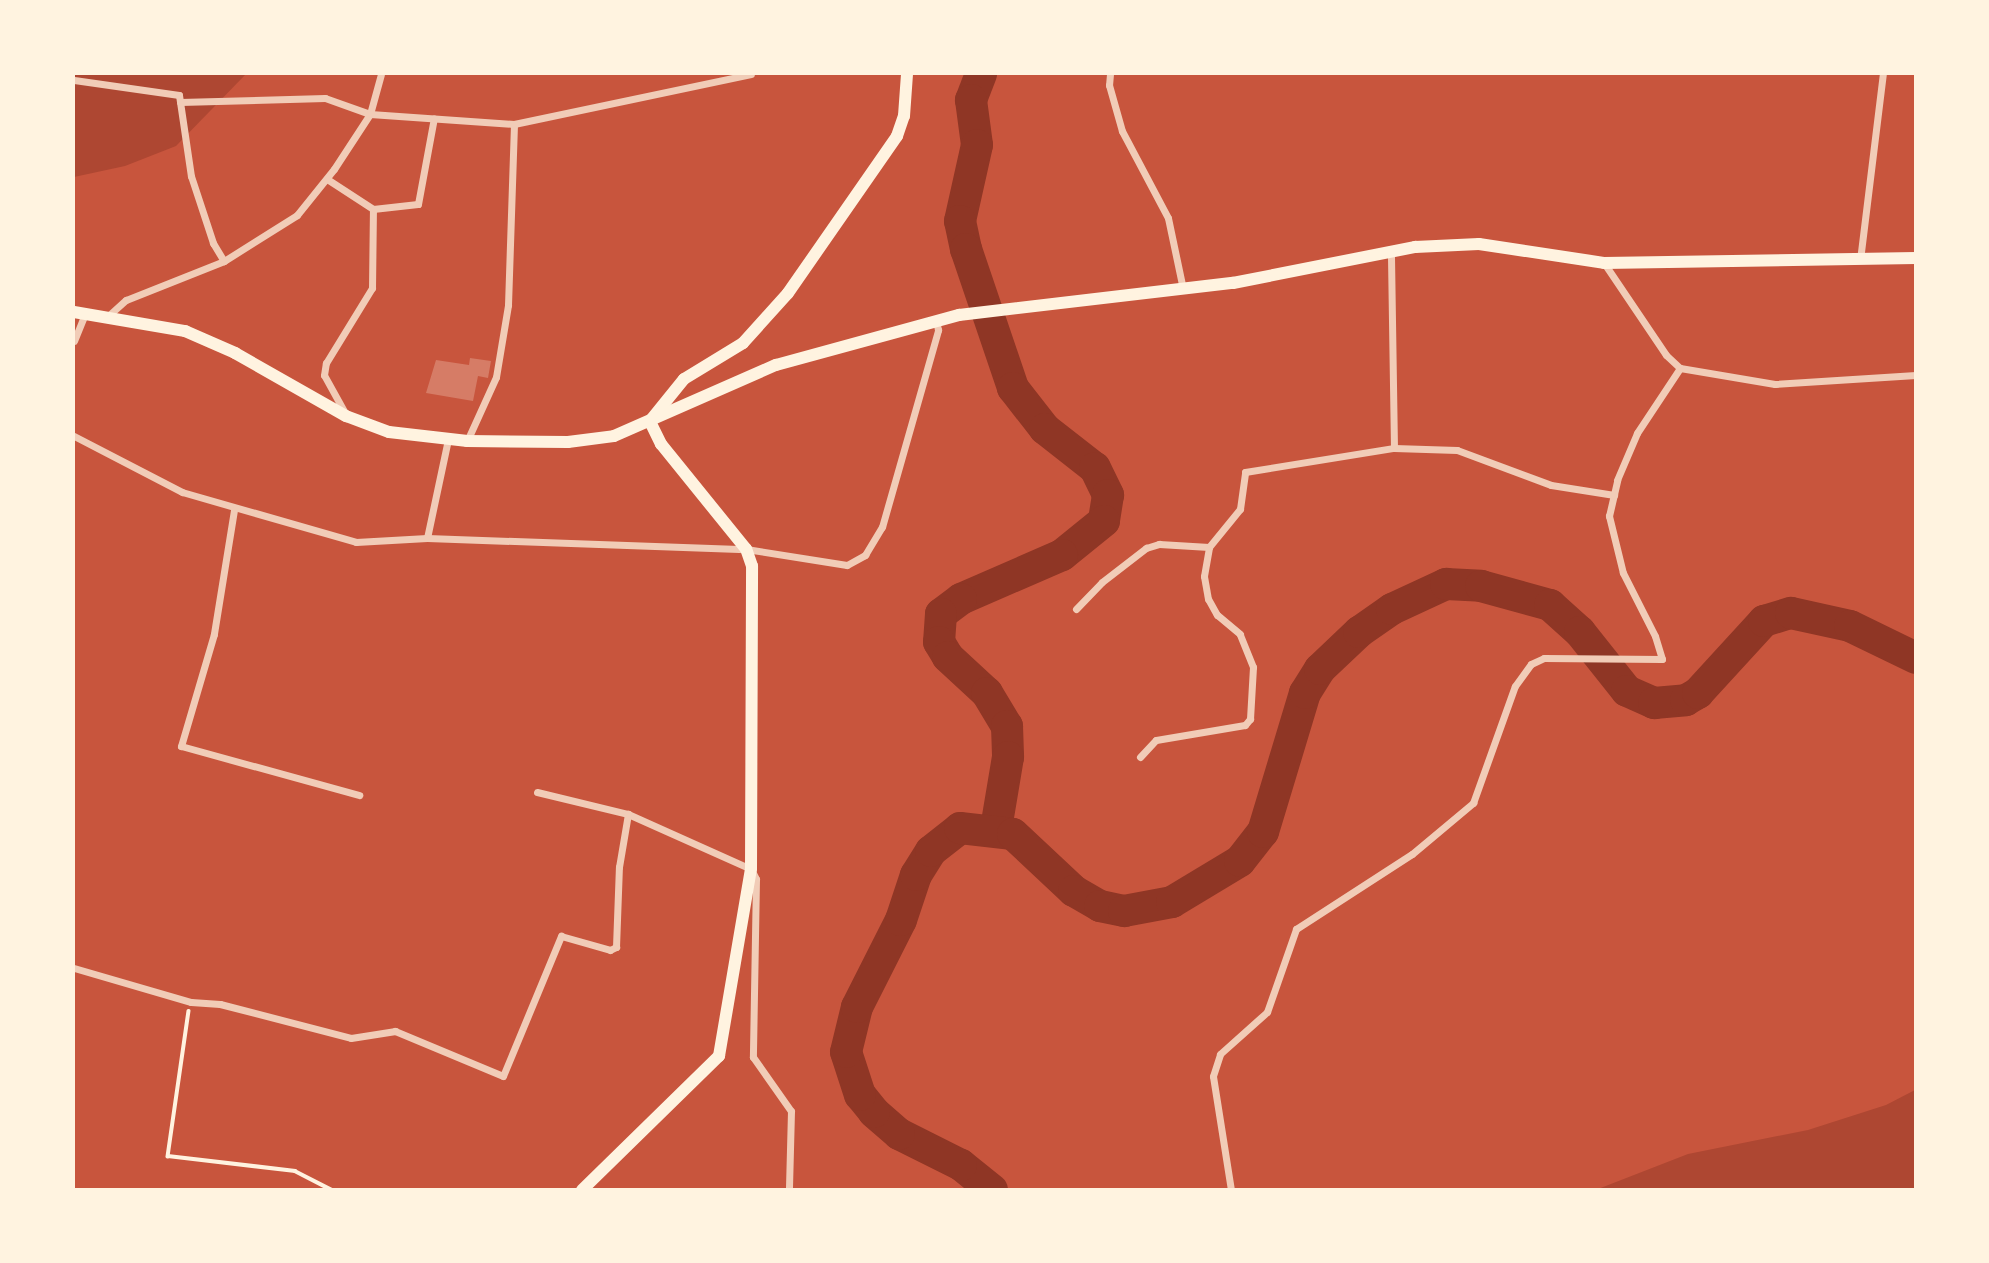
<!DOCTYPE html>
<style>
body{margin:0}
#map{position:relative;width:1989px;height:1263px;overflow:hidden;background:#c8553d;font-family:Helvetica,sans-serif}
div>[style]{position:absolute}
.green>*{inset:0;background:#ae4732}
.river>*{height:32px;margin:-16px;padding:0 16px;transform-origin:16px;border-radius:16px;background:#8f3625}
.building>*{inset:0;background:#d67c66}
.path>*{height:3.5px;margin:-1.75px;padding:0 1.75px;transform-origin:1.75px;border-radius:1.75px;background:#fff3e0}
.minor>*{height:7px;margin:-3.5px;padding:0 3.5px;transform-origin:3.5px;border-radius:3.5px;background:#f1ccb7}
.secondary>*{height:12px;margin:-6px;padding:0 6px;transform-origin:6px;border-radius:6px;background:#fff3e0}
span{translate:-50% -50%;white-space:nowrap;text-align:center;line-height:1.15;-webkit-text-stroke:6px #fff3e0;paint-order:stroke}
.frame{position:absolute;inset:0;border:75px solid #fff3e0;pointer-events:none}
</style>
<div id="map">
<div class="green">
<i style="clip-path:polygon(74px 74px,246px 74px,176px 146px,125px 166px,74px 177px)"></i>
<i style="clip-path:polygon(1915px 1090px,1915px 1189px,1598px 1189px,1688px 1154px,1808px 1130px,1886px 1105px)"></i>
</div>
<div class="river">
<i style="left:981px;top:74px;width:28px;rotate:111deg"></i>
<i style="left:971px;top:100px;width:45px;rotate:82.4deg"></i>
<i style="left:977px;top:145px;width:78px;rotate:102.6deg"></i>
<i style="left:960px;top:221px;width:29px;rotate:78deg"></i>
<i style="left:966px;top:249px;width:147px;rotate:71.3deg"></i>
<i style="left:1013px;top:388px;width:52px;rotate:52deg"></i>
<i style="left:1045px;top:429px;width:63px;rotate:38deg"></i>
<i style="left:1095px;top:468px;width:30px;rotate:64deg"></i>
<i style="left:1108px;top:495px;width:26px;rotate:99deg"></i>
<i style="left:1104px;top:521px;width:54px;rotate:141deg"></i>
<i style="left:1062px;top:555px;width:110px;rotate:156.5deg"></i>
<i style="left:961px;top:599px;width:25px;rotate:143deg"></i>
<i style="left:941px;top:614px;width:28px;rotate:94deg"></i>
<i style="left:939px;top:642px;width:17px;rotate:59deg"></i>
<i style="left:948px;top:657px;width:53px;rotate:42.7deg"></i>
<i style="left:987px;top:693px;width:39px;rotate:59deg"></i>
<i style="left:1007px;top:726px;width:31px;rotate:88deg"></i>
<i style="left:1008px;top:757px;width:73px;rotate:99.5deg"></i>
<i style="left:992px;top:1190px;width:40px;rotate:-141deg"></i>
<i style="left:961px;top:1165px;width:69px;rotate:-153.4deg"></i>
<i style="left:899px;top:1134px;width:33px;rotate:-139deg"></i>
<i style="left:874px;top:1112px;width:22px;rotate:-129deg"></i>
<i style="left:860px;top:1095px;width:45px;rotate:-108deg"></i>
<i style="left:846px;top:1052px;width:46px;rotate:-76.3deg"></i>
<i style="left:857px;top:1007px;width:97px;rotate:-63.2deg"></i>
<i style="left:901px;top:920px;width:47px;rotate:-71.6deg"></i>
<i style="left:916px;top:875px;width:28px;rotate:-58deg"></i>
<i style="left:931px;top:851px;width:37px;rotate:-38deg"></i>
<i style="left:960px;top:828px;width:53px;rotate:6.5deg"></i>
<i style="left:1013px;top:834px;width:83px;rotate:43.1deg"></i>
<i style="left:1074px;top:891px;width:30px;rotate:30deg"></i>
<i style="left:1100px;top:906px;width:25px;rotate:12deg"></i>
<i style="left:1124px;top:911px;width:49px;rotate:-10.6deg"></i>
<i style="left:1172px;top:902px;width:79px;rotate:-31.1deg"></i>
<i style="left:1240px;top:861px;width:37px;rotate:-52deg"></i>
<i style="left:1263px;top:832px;width:145px;rotate:-73.2deg"></i>
<i style="left:1305px;top:693px;width:28px;rotate:-58deg"></i>
<i style="left:1320px;top:669px;width:54px;rotate:-43.5deg"></i>
<i style="left:1359px;top:632px;width:40px;rotate:-34.9deg"></i>
<i style="left:1392px;top:609px;width:60px;rotate:-24.8deg"></i>
<i style="left:1446px;top:584px;width:35px;rotate:3deg"></i>
<i style="left:1481px;top:586px;width:72px;rotate:15.4deg"></i>
<i style="left:1550px;top:605px;width:40px;rotate:42deg"></i>
<i style="left:1580px;top:632px;width:75px;rotate:51.5deg"></i>
<i style="left:1627px;top:691px;width:30px;rotate:24deg"></i>
<i style="left:1654px;top:703px;width:32px;rotate:-5deg"></i>
<i style="left:1686px;top:700px;width:14px;rotate:-30deg"></i>
<i style="left:1698px;top:693px;width:98px;rotate:-47.5deg"></i>
<i style="left:1764px;top:621px;width:28px;rotate:-17deg"></i>
<i style="left:1791px;top:613px;width:60px;rotate:12.4deg"></i>
<i style="left:1850px;top:626px;width:73px;rotate:25.9deg"></i>
</div>
<div class="building">
<i style="clip-path:polygon(470px 358px,491px 361px,488px 378px,478px 376px,473px 401px,426px 393px,436px 360px,469px 365px)"></i>
</div>
<div class="path">
<i style="left:189px;top:1011px;width:147px;rotate:98.2deg"></i>
<i style="left:168px;top:1156px;width:128px;rotate:6.7deg"></i>
<i style="left:295px;top:1171px;width:42px;rotate:27.2deg"></i>
</div>
<div class="minor">
<i style="left:1110px;top:74px;width:11px;rotate:95deg"></i>
<i style="left:1109px;top:85px;width:48px;rotate:74.2deg"></i>
<i style="left:1122px;top:131px;width:98px;rotate:62.1deg"></i>
<i style="left:1168px;top:218px;width:73px;rotate:78.1deg"></i>
<i style="left:74px;top:80px;width:106px;rotate:8.1deg"></i>
<i style="left:179px;top:95px;width:82px;rotate:81.6deg"></i>
<i style="left:191px;top:176px;width:71px;rotate:71.8deg"></i>
<i style="left:213px;top:243px;width:21px;rotate:59deg"></i>
<i style="left:180px;top:102px;width:145px;rotate:-1.6deg"></i>
<i style="left:325px;top:98px;width:48px;rotate:19.6deg"></i>
<i style="left:370px;top:114px;width:144px;rotate:4deg"></i>
<i style="left:514px;top:124px;width:242px;rotate:-11.9deg"></i>
<i style="left:327px;top:179px;width:55px;rotate:33.1deg"></i>
<i style="left:1860px;top:260px;width:187px;rotate:-83deg"></i>
<i style="left:1604px;top:263px;width:111px;rotate:56deg"></i>
<i style="left:1666px;top:355px;width:19px;rotate:43deg"></i>
<i style="left:1680px;top:368px;width:96px;rotate:9.6deg"></i>
<i style="left:1775px;top:384px;width:141px;rotate:-3.7deg"></i>
<i style="left:108px;top:316px;width:24px;rotate:-42deg"></i>
<i style="left:126px;top:300px;width:105px;rotate:-21.7deg"></i>
<i style="left:224px;top:261px;width:86px;rotate:-32.2deg"></i>
<i style="left:297px;top:215px;width:59px;rotate:-51.2deg"></i>
<i style="left:334px;top:169px;width:66px;rotate:-56.8deg"></i>
<i style="left:370px;top:114px;width:41px;rotate:-74.6deg"></i>
<i style="left:74px;top:341px;width:29px;rotate:-68deg"></i>
<i style="left:345px;top:413px;width:43px;rotate:-118.9deg"></i>
<i style="left:324px;top:375px;width:12px;rotate:-81deg"></i>
<i style="left:326px;top:363px;width:88px;rotate:-58.5deg"></i>
<i style="left:372px;top:288px;width:79px;rotate:-89.3deg"></i>
<i style="left:373px;top:209px;width:45px;rotate:-6.3deg"></i>
<i style="left:418px;top:204px;width:87px;rotate:-79.5deg"></i>
<i style="left:74px;top:436px;width:122px;rotate:27.4deg"></i>
<i style="left:182px;top:492px;width:181px;rotate:16deg"></i>
<i style="left:356px;top:542px;width:71px;rotate:-3.2deg"></i>
<i style="left:427px;top:538px;width:319px;rotate:2deg"></i>
<i style="left:746px;top:549px;width:102px;rotate:9deg"></i>
<i style="left:847px;top:565px;width:21px;rotate:-29deg"></i>
<i style="left:865px;top:555px;width:33px;rotate:-59deg"></i>
<i style="left:882px;top:527px;width:205px;rotate:-74.1deg"></i>
<i style="left:938px;top:330px;width:10px;rotate:-101deg"></i>
<i style="left:467px;top:441px;width:70px;rotate:-65.6deg"></i>
<i style="left:496px;top:377px;width:73px;rotate:-80.5deg"></i>
<i style="left:508px;top:305px;width:181px;rotate:-88.1deg"></i>
<i style="left:1394px;top:448px;width:63px;rotate:1.8deg"></i>
<i style="left:1457px;top:450px;width:100px;rotate:20.4deg"></i>
<i style="left:1551px;top:485px;width:64px;rotate:9deg"></i>
<i style="left:234px;top:510px;width:126px;rotate:99.2deg"></i>
<i style="left:214px;top:634px;width:117px;rotate:106.4deg"></i>
<i style="left:181px;top:746px;width:185px;rotate:15.4deg"></i>
<i style="left:427px;top:538px;width:101px;rotate:-78deg"></i>
<i style="left:1076px;top:609px;width:37px;rotate:-46deg"></i>
<i style="left:1102px;top:582px;width:56px;rotate:-37.7deg"></i>
<i style="left:1146px;top:548px;width:14px;rotate:-17deg"></i>
<i style="left:1159px;top:544px;width:50px;rotate:3.4deg"></i>
<i style="left:1209px;top:547px;width:49px;rotate:-50.8deg"></i>
<i style="left:1240px;top:509px;width:37px;rotate:-82deg"></i>
<i style="left:1245px;top:472px;width:151px;rotate:-9.2deg"></i>
<i style="left:1394px;top:448px;width:196px;rotate:-90.9deg"></i>
<i style="left:1140px;top:757px;width:23px;rotate:-47deg"></i>
<i style="left:1156px;top:740px;width:90px;rotate:-9.6deg"></i>
<i style="left:1245px;top:725px;width:8px;rotate:-50deg"></i>
<i style="left:1250px;top:719px;width:52px;rotate:-86.7deg"></i>
<i style="left:1253px;top:667px;width:35px;rotate:-112deg"></i>
<i style="left:1240px;top:634px;width:30px;rotate:-140deg"></i>
<i style="left:1217px;top:615px;width:18px;rotate:-119deg"></i>
<i style="left:1208px;top:599px;width:23px;rotate:-100deg"></i>
<i style="left:1204px;top:576px;width:29px;rotate:-80deg"></i>
<i style="left:537px;top:792px;width:94px;rotate:13.6deg"></i>
<i style="left:628px;top:814px;width:135px;rotate:24.1deg"></i>
<i style="left:751px;top:869px;width:11px;rotate:63deg"></i>
<i style="left:756px;top:879px;width:178px;rotate:91deg"></i>
<i style="left:753px;top:1057px;width:66px;rotate:54.9deg"></i>
<i style="left:791px;top:1111px;width:79px;rotate:91.5deg"></i>
<i style="left:74px;top:968px;width:122px;rotate:16.2deg"></i>
<i style="left:191px;top:1002px;width:29px;rotate:4deg"></i>
<i style="left:220px;top:1004px;width:135px;rotate:14.5deg"></i>
<i style="left:351px;top:1038px;width:45px;rotate:-9deg"></i>
<i style="left:395px;top:1031px;width:117px;rotate:22.6deg"></i>
<i style="left:503px;top:1076px;width:152px;rotate:-67.5deg"></i>
<i style="left:561px;top:936px;width:51px;rotate:15.9deg"></i>
<i style="left:610px;top:950px;width:7px;rotate:-27deg"></i>
<i style="left:616px;top:947px;width:80px;rotate:-87.9deg"></i>
<i style="left:619px;top:867px;width:54px;rotate:-80.4deg"></i>
<i style="left:1231px;top:1190px;width:115px;rotate:-99deg"></i>
<i style="left:1213px;top:1076px;width:23px;rotate:-72deg"></i>
<i style="left:1220px;top:1054px;width:63px;rotate:-41.8deg"></i>
<i style="left:1267px;top:1012px;width:88px;rotate:-70.7deg"></i>
<i style="left:1296px;top:929px;width:138px;rotate:-32.9deg"></i>
<i style="left:1412px;top:854px;width:80px;rotate:-39.9deg"></i>
<i style="left:1473px;top:803px;width:124px;rotate:-70.3deg"></i>
<i style="left:1515px;top:686px;width:27px;rotate:-54deg"></i>
<i style="left:1531px;top:664px;width:14px;rotate:-25deg"></i>
<i style="left:1544px;top:658px;width:118px;rotate:0.5deg"></i>
<i style="left:1662px;top:659px;width:24px;rotate:-107deg"></i>
<i style="left:1655px;top:636px;width:71px;rotate:-116.9deg"></i>
<i style="left:1623px;top:573px;width:59px;rotate:-103.8deg"></i>
<i style="left:1609px;top:516px;width:37px;rotate:-77deg"></i>
<i style="left:1617px;top:480px;width:51px;rotate:-66.9deg"></i>
<i style="left:1637px;top:433px;width:78px;rotate:-56.5deg"></i>
</div>
<div class="secondary">
<i style="left:74px;top:312px;width:113px;rotate:9.7deg"></i>
<i style="left:185px;top:331px;width:55px;rotate:23.7deg"></i>
<i style="left:235px;top:353px;width:128px;rotate:29.6deg"></i>
<i style="left:346px;top:416px;width:46px;rotate:20.4deg"></i>
<i style="left:389px;top:432px;width:79px;rotate:6.6deg"></i>
<i style="left:467px;top:441px;width:101px;rotate:0.6deg"></i>
<i style="left:568px;top:442px;width:46px;rotate:-7.4deg"></i>
<i style="left:614px;top:436px;width:177px;rotate:-23.7deg"></i>
<i style="left:776px;top:365px;width:190px;rotate:-15.3deg"></i>
<i style="left:959px;top:315px;width:276px;rotate:-6.7deg"></i>
<i style="left:1233px;top:283px;width:186px;rotate:-11.2deg"></i>
<i style="left:1415px;top:247px;width:64px;rotate:-2.7deg"></i>
<i style="left:1479px;top:244px;width:126px;rotate:8.6deg"></i>
<i style="left:1604px;top:263px;width:312px;rotate:-0.9deg"></i>
<i style="left:650px;top:421px;width:54px;rotate:-51deg"></i>
<i style="left:684px;top:379px;width:69px;rotate:-31.4deg"></i>
<i style="left:743px;top:343px;width:67px;rotate:-48deg"></i>
<i style="left:788px;top:293px;width:191px;rotate:-55.2deg"></i>
<i style="left:897px;top:136px;width:21px;rotate:-71deg"></i>
<i style="left:904px;top:116px;width:42px;rotate:-85.9deg"></i>
<i style="left:582px;top:1190px;width:192px;rotate:-44.4deg"></i>
<i style="left:719px;top:1056px;width:190px;rotate:-80.3deg"></i>
<i style="left:751px;top:869px;width:303px;rotate:-89.8deg"></i>
<i style="left:752px;top:566px;width:18px;rotate:-109deg"></i>
<i style="left:746px;top:549px;width:135px;rotate:-129deg"></i>
<i style="left:661px;top:444px;width:25px;rotate:-116deg"></i>
</div>
<div class="frame"></div>
</div>
